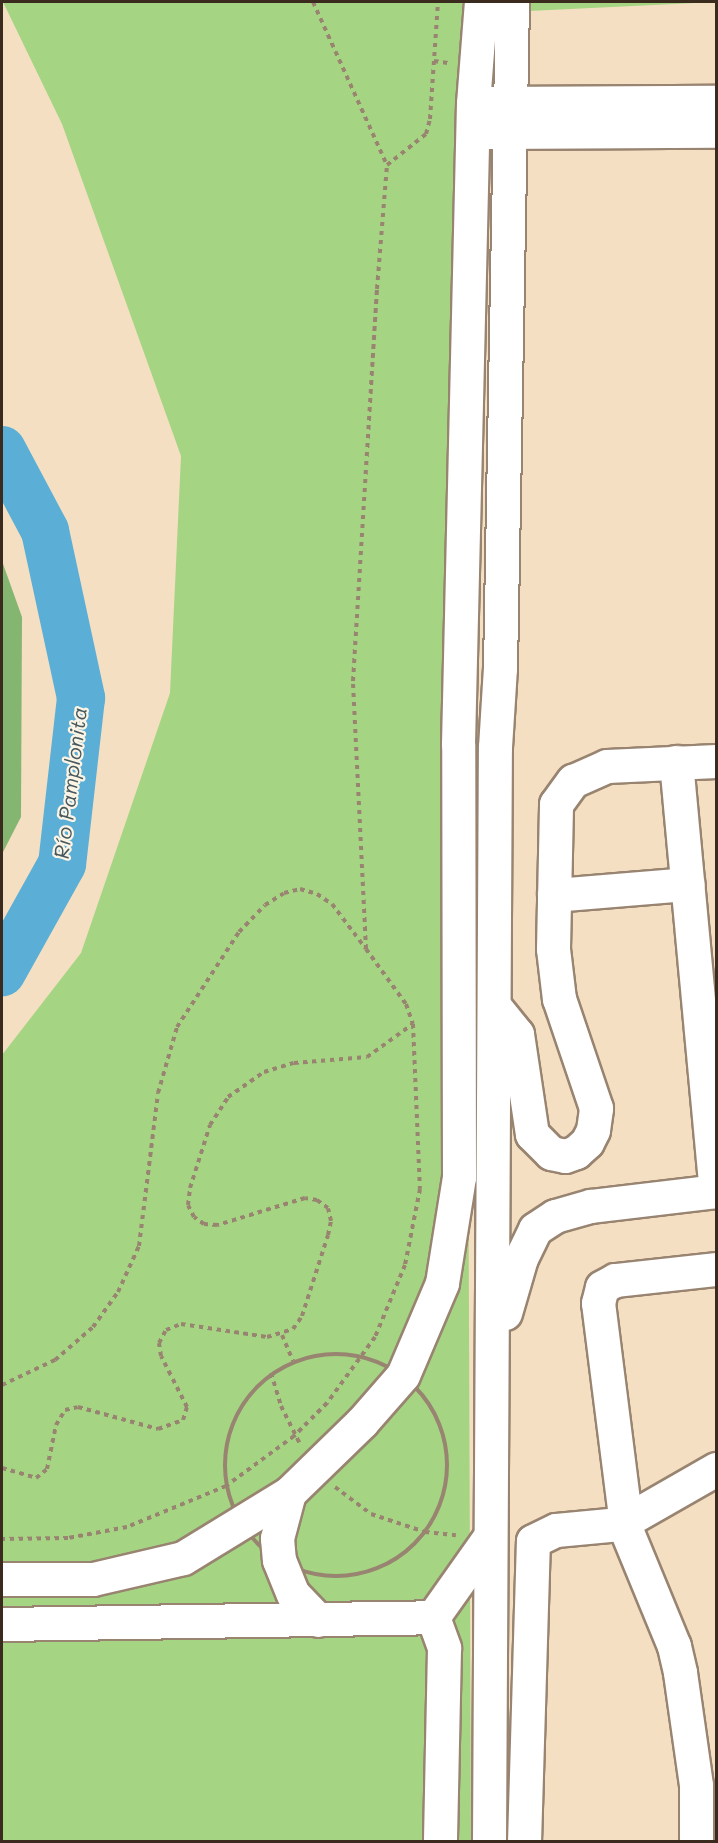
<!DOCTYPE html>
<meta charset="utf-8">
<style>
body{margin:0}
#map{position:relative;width:718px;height:1843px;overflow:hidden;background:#f4dfc2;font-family:Mali,sans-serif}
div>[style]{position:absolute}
.green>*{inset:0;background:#a5d583}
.forest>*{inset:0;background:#84b671}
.river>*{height:48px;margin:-24px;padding:0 24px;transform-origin:24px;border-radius:24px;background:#5baed6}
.path>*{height:4px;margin-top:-2px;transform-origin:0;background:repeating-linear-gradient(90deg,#988470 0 4.5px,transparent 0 9px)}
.path>.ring{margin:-2px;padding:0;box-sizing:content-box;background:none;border:4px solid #988470;border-radius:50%}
.roads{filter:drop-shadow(2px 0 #988470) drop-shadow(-2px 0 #988470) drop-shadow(0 2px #988470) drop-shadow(0 -2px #988470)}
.minor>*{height:33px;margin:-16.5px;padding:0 16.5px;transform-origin:16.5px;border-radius:16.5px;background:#fff}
span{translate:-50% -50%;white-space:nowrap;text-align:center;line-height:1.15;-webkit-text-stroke:4.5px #fcf5e5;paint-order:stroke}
.water-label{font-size:21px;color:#46585e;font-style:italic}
.frame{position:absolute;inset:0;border:3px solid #3b2a1e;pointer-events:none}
</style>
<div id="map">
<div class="green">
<i style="clip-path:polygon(3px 2px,716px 2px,464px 14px,471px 1841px,2px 1841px,2px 1055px,81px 953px,170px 693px,181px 456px,62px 124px)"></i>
</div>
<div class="forest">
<i style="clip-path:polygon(2px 561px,22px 617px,21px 817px,2px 854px)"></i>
</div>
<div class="river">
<i style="left:2px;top:450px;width:92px;rotate:62deg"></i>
<i style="left:45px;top:531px;width:171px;rotate:77.8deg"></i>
<i style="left:81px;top:698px;width:167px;rotate:96.5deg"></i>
<i style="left:62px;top:864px;width:124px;rotate:119.1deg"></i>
</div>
<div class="path">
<i style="left:313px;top:2px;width:179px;rotate:65.6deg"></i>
<i style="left:434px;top:61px;width:14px;rotate:8deg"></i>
<i style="left:366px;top:949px;width:268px;rotate:-92.8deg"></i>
<i style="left:353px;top:681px;width:393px;rotate:-86.5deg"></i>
<i style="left:377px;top:289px;width:124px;rotate:-85.4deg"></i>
<i style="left:387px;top:165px;width:50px;rotate:-38.5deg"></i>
<i style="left:426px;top:134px;width:16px;rotate:-75deg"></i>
<i style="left:430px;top:119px;width:117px;rotate:-86.1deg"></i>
<i style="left:282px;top:1335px;width:28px;rotate:67deg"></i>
<i class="ring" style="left:225px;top:1354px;width:218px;height:218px"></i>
<i style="left:271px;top:1373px;width:34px;rotate:73deg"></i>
<i style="left:281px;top:1406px;width:42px;rotate:63.4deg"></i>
<i style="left:2px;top:1385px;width:59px;rotate:-25.3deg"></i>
<i style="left:55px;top:1360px;width:50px;rotate:-41deg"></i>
<i style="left:93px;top:1327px;width:43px;rotate:-54.5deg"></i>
<i style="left:118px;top:1292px;width:51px;rotate:-65.5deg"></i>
<i style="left:139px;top:1246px;width:154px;rotate:-82.9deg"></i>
<i style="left:158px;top:1093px;width:69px;rotate:-73.9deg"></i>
<i style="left:177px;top:1027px;width:113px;rotate:-56.9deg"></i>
<i style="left:239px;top:932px;width:37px;rotate:-46deg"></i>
<i style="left:265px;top:905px;width:22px;rotate:-32deg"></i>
<i style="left:284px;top:893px;width:16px;rotate:-14deg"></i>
<i style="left:300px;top:889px;width:18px;rotate:16deg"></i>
<i style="left:317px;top:894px;width:18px;rotate:34deg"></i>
<i style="left:332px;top:904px;width:56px;rotate:52.9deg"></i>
<i style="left:366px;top:949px;width:68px;rotate:54deg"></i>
<i style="left:406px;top:1004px;width:21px;rotate:71deg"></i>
<i style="left:413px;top:1024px;width:165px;rotate:87.6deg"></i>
<i style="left:420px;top:1189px;width:77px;rotate:101.2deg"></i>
<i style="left:405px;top:1265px;width:78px;rotate:112.6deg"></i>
<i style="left:375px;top:1337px;width:82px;rotate:126deg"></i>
<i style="left:327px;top:1403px;width:47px;rotate:135deg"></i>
<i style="left:294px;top:1436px;width:84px;rotate:143.7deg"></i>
<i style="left:226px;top:1486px;width:107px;rotate:157.5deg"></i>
<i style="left:127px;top:1527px;width:60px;rotate:169.4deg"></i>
<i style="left:68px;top:1538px;width:66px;rotate:179.1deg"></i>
<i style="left:2px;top:1468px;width:35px;rotate:16deg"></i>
<i style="left:36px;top:1478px;width:14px;rotate:-39deg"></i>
<i style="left:47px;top:1469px;width:45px;rotate:-78.4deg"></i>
<i style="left:56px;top:1425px;width:17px;rotate:-59deg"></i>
<i style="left:65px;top:1410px;width:13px;rotate:-13deg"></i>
<i style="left:78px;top:1407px;width:83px;rotate:15.4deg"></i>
<i style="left:158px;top:1429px;width:27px;rotate:-20deg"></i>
<i style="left:183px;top:1420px;width:14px;rotate:-73deg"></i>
<i style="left:187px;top:1407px;width:57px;rotate:-117deg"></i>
<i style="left:161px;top:1356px;width:13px;rotate:-99deg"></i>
<i style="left:159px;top:1343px;width:15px;rotate:-62deg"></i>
<i style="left:166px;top:1330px;width:16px;rotate:-22deg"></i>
<i style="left:181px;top:1324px;width:87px;rotate:8.6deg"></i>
<i style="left:267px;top:1337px;width:27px;rotate:-17deg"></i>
<i style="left:293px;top:1329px;width:16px;rotate:-55deg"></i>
<i style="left:302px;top:1316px;width:85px;rotate:-72.2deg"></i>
<i style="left:328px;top:1235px;width:14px;rotate:-78deg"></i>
<i style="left:331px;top:1221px;width:13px;rotate:-103deg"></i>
<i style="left:328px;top:1208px;width:14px;rotate:-144deg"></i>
<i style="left:317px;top:1200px;width:12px;rotate:-171deg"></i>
<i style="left:305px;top:1198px;width:92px;rotate:162.9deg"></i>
<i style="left:217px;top:1225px;width:13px;rotate:-176deg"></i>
<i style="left:204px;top:1224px;width:12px;rotate:-145deg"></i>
<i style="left:194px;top:1217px;width:13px;rotate:-117deg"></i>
<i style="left:188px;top:1205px;width:17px;rotate:-83deg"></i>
<i style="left:190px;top:1188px;width:66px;rotate:-72.4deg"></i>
<i style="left:210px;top:1125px;width:33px;rotate:-57deg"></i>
<i style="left:228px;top:1097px;width:44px;rotate:-34.8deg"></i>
<i style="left:264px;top:1072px;width:31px;rotate:-17deg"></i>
<i style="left:294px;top:1063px;width:73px;rotate:-4.7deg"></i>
<i style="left:367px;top:1057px;width:57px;rotate:-35.7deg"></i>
<i style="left:335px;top:1487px;width:45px;rotate:36.9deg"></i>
<i style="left:371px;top:1514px;width:57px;rotate:18.4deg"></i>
<i style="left:425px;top:1532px;width:31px;rotate:6deg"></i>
</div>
<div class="roads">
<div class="minor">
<i style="left:490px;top:103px;width:226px;rotate:-0.3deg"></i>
<i style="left:489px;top:132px;width:227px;rotate:-0.3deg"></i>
<i style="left:676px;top:762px;width:431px;rotate:84.7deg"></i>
<i style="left:554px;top:895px;width:134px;rotate:-4.7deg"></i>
<i style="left:495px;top:1007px;width:35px;rotate:51deg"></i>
<i style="left:517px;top:1034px;width:101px;rotate:81.5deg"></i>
<i style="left:532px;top:1134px;width:27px;rotate:45deg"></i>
<i style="left:551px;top:1153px;width:14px;rotate:12deg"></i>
<i style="left:565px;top:1156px;width:12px;rotate:-20deg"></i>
<i style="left:576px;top:1152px;width:15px;rotate:-42deg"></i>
<i style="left:587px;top:1142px;width:13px;rotate:-63deg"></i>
<i style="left:593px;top:1130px;width:22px;rotate:-82deg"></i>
<i style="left:596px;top:1108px;width:115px;rotate:-108.7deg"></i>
<i style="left:559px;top:999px;width:50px;rotate:-96.8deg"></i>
<i style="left:553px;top:949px;width:145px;rotate:-88.8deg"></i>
<i style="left:556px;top:804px;width:29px;rotate:-54deg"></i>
<i style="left:573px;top:781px;width:37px;rotate:-24deg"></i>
<i style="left:607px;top:766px;width:109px;rotate:-2.6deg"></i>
<i style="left:505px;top:1313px;width:57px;rotate:-73.8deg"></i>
<i style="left:521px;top:1258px;width:32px;rotate:-64deg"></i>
<i style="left:535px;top:1229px;width:24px;rotate:-33deg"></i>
<i style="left:555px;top:1216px;width:37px;rotate:-16deg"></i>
<i style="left:591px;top:1206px;width:126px;rotate:-6.8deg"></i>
<i style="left:289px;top:1493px;width:47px;rotate:104.9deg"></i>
<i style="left:277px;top:1538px;width:22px;rotate:85deg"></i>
<i style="left:279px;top:1560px;width:37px;rotate:68deg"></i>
<i style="left:293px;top:1594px;width:36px;rotate:46deg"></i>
<i style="left:2px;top:1579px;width:91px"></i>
<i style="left:93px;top:1579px;width:92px;rotate:-13.1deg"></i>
<i style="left:183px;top:1558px;width:124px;rotate:-31.5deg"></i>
<i style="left:289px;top:1493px;width:102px;rotate:-44.2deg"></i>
<i style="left:362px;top:1422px;width:62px;rotate:-48.9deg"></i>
<i style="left:403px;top:1375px;width:100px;rotate:-67deg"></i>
<i style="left:442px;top:1283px;width:107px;rotate:-80.9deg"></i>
<i style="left:459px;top:1177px;width:433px;rotate:-90.1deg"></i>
<i style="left:458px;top:744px;width:641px;rotate:-88.66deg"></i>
<i style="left:473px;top:103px;width:101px;rotate:-85.5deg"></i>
<i style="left:433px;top:1617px;width:33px;rotate:70deg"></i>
<i style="left:444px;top:1648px;width:194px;rotate:91.2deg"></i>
<i style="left:2px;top:1624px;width:431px;rotate:-0.9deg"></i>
<i style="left:433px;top:1617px;width:97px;rotate:-54.7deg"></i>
<i style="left:489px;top:1842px;width:1095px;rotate:-89.69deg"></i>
<i style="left:495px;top:747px;width:79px;rotate:-86.4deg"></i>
<i style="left:500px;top:668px;width:666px;rotate:-88.97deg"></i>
<i style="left:524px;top:1842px;width:301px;rotate:-88.3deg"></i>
<i style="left:533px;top:1541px;width:25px;rotate:-26deg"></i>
<i style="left:556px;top:1530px;width:64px;rotate:-5.4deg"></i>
<i style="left:620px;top:1524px;width:111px;rotate:-29.8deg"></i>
<i style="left:696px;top:1842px;width:57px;rotate:-90deg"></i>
<i style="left:696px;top:1785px;width:114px;rotate:-98.1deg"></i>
<i style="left:680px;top:1672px;width:27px;rotate:-103deg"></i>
<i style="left:674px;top:1646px;width:123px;rotate:-112.4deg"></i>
<i style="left:627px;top:1532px;width:231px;rotate:-97.2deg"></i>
<i style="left:598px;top:1303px;width:16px;rotate:-76deg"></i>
<i style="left:602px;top:1287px;width:15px;rotate:-28deg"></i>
<i style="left:615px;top:1280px;width:102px;rotate:-6.2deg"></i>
</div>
</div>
<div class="water-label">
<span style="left:70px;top:783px;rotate:-83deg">Río Pamplonita</span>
</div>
<div class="frame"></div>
</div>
